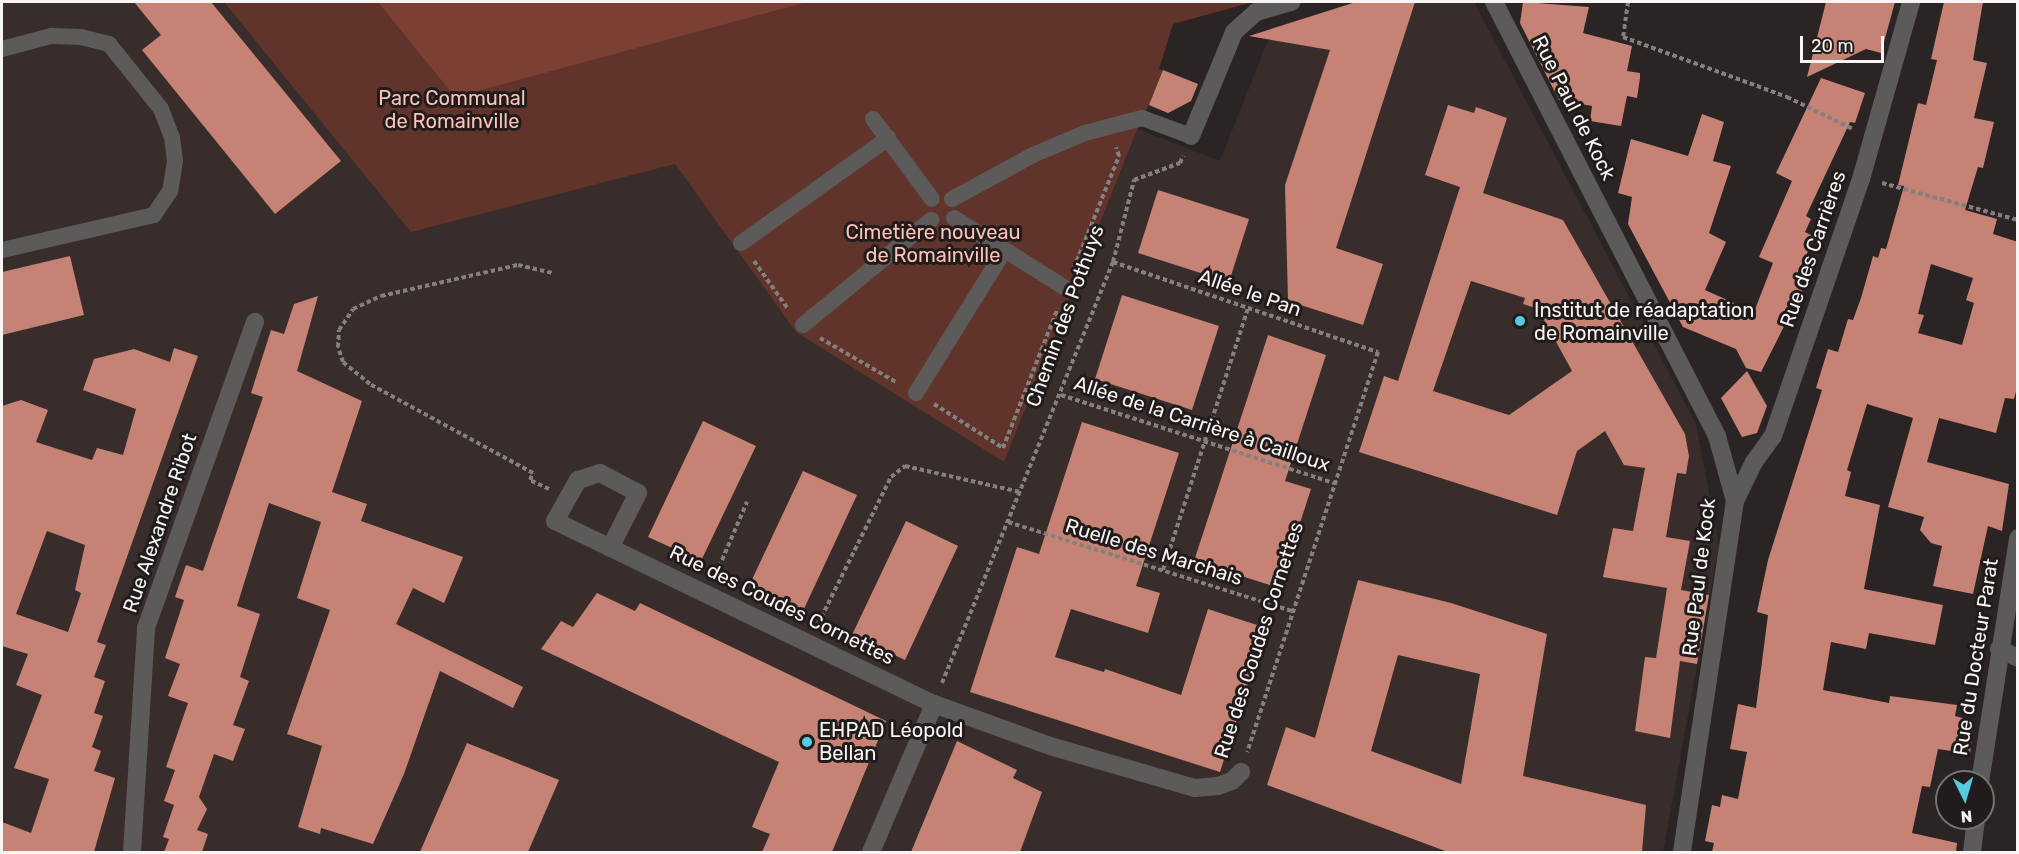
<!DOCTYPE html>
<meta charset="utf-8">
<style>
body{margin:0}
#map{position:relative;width:2019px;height:854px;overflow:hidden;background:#2a2524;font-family:Rubik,sans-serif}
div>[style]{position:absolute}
.built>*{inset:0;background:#382d2b}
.green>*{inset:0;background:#61342b}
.forest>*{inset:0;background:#7c3f33}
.building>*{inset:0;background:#c68274}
.path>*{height:4px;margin-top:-2px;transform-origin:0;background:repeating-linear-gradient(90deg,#84807f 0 4.5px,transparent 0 7.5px)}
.service>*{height:16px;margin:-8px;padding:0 8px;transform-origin:8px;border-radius:8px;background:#5d5a5a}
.minor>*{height:18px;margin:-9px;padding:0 9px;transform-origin:9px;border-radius:9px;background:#5d5a5a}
.dots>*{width:16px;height:16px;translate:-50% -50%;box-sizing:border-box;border:3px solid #201c1b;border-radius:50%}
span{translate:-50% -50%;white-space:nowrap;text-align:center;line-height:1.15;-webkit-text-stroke:6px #201c1b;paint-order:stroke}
.park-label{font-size:20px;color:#fec2b6}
.street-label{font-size:20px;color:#f7f4f3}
.poi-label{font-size:20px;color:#f7f4f3}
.left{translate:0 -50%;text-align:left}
.frame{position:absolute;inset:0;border:3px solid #f7f4f3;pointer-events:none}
.north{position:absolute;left:1935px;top:770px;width:60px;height:60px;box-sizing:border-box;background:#201c1b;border:2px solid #767271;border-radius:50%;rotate:175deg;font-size:16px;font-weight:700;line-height:24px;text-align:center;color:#f7f4f3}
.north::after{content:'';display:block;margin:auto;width:21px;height:27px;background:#55cae0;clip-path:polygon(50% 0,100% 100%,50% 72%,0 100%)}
.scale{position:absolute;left:1800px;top:36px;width:84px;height:27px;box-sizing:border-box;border:3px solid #f7f4f3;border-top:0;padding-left:8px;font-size:18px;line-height:21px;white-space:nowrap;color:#f7f4f3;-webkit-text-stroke:4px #201c1b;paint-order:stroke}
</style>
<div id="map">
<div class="built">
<i style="clip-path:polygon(2px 2px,224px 2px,411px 231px,675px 164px,796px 332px,1004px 462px,1138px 129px,1220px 161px,1273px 28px,1356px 2px,1474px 2px,1696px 424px,1719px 545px,1663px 852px,2px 852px)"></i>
</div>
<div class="green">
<i style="clip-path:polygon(224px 2px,1253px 2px,1173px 24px,1159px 69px,1198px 84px,1191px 101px,1168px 113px,1149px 105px,1142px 118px,1004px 462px,796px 332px,675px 164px,411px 232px)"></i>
</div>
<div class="forest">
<i style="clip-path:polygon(378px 2px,807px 2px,455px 97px)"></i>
</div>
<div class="building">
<i style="clip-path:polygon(134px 2px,211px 2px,341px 161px,275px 214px,142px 50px,161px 35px)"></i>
<i style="clip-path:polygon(1356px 2px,1415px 2px,1336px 248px,1383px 264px,1363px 325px,1288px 301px,1285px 185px,1330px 50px,1249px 36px)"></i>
<i style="clip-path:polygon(1523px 2px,1589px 7px,1583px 33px,1632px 46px,1627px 71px,1640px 73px,1640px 78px,1637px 98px,1627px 96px,1621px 126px,1590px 121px,1592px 106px,1559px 100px,1520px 23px)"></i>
<i style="clip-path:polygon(1826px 2px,1895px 2px,1881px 53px,1866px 49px,1807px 77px)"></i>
<i style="clip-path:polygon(evenodd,1944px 2px,1983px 2px,1973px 60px,1987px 63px,1974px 118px,1994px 122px,1983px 168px,1978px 167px,1965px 210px,1997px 219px,1993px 234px,2018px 242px,2018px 384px,2014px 399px,2005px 398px,1996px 433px,1939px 418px,1927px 462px,2009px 484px,2002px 531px,1988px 526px,1973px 594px,1933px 586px,1942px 546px,1931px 543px,1920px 530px,1924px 517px,1888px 507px,1913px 418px,1867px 404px,1847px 470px,1851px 472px,1845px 496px,1880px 505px,1864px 589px,1943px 605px,1935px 645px,1869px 633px,1866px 649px,1831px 642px,1823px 690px,1889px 703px,1890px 696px,1957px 705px,1955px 716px,1974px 721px,1970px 754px,1938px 749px,1930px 787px,1922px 786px,1912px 833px,1957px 843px,1956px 852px,1712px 852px,1714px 843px,1705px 841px,1712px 805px,1720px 807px,1722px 795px,1738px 799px,1747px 752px,1730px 749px,1738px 704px,1756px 708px,1768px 615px,1757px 612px,1768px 560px,1822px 390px,1816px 388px,1828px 349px,1838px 352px,1848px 319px,1853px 320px,1861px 298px,1873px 256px,1878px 258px,1881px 248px,1886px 249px,1904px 186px,1898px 185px,1918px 103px,1926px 105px,1937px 60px,1931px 59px,1944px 2px,1931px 264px,1973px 278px,1966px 300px,1974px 303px,1962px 345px,1918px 333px,1924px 315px,1918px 314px,1931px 264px)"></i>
<i style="clip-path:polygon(1163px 70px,1198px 84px,1191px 101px,1168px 113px,1149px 105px)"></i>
<i style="clip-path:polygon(1821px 78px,1865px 93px,1855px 123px,1850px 122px,1806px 216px,1811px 219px,1805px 232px,1815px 237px,1797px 274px,1808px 279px,1761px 372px,1746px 368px,1736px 349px,1683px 327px,1628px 224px,1632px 197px,1618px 193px,1631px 139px,1688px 156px,1702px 114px,1724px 122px,1713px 161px,1731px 166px,1709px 233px,1726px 242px,1705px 290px,1754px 312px,1773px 263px,1759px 257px,1792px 181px,1776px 173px)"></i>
<i style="clip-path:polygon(evenodd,1448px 105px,1474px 113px,1476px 107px,1507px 118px,1483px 193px,1563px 220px,1685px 434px,1689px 456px,1686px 474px,1677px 473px,1666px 537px,1690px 541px,1681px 590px,1709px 595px,1697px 664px,1680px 661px,1670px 738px,1635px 731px,1645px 657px,1656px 658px,1667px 588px,1603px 577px,1613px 528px,1633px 531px,1645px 468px,1624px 465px,1605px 431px,1577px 451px,1557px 515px,1359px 452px,1384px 376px,1398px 381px,1460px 187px,1425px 175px,1448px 105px,1471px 281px,1525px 298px,1523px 304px,1538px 309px,1572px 371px,1509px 415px,1433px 391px,1471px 281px)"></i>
<i style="clip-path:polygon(1158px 190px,1249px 219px,1229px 282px,1138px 253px)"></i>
<i style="clip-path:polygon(70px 256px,84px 315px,2px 335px,2px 272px)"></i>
<i style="clip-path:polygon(1122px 295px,1219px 326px,1192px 410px,1095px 379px)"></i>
<i style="clip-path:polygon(318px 296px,297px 371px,362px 401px,332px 492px,367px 504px,361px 521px,463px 557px,444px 603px,413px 588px,396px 624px,523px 687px,513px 708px,440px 671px,404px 774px,373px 844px,321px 828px,320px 834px,298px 827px,322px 746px,287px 734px,330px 610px,297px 598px,321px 522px,269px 503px,237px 606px,260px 614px,240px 677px,249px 681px,233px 725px,245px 729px,233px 761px,214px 754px,199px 797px,207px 809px,197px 830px,208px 834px,202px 852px,164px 852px,169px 839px,163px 837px,174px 805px,164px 801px,175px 770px,166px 767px,188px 703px,168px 696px,180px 664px,165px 658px,184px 600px,175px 597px,186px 565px,203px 571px,263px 397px,251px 393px,271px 330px,284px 334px,294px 304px)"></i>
<i style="clip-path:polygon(1268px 335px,1326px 355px,1285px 481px,1311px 489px,1279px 588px,1194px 561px)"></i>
<i style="clip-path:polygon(evenodd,174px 348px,198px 356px,97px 642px,106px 645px,94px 677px,105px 681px,94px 713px,103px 716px,92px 747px,101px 751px,94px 771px,115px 778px,94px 852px,2px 852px,2px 822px,31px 833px,49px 779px,14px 768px,42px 695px,16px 685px,28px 654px,2px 646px,2px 406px,21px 400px,48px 410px,36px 442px,92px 460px,97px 448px,123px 455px,136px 409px,83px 390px,94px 359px,134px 349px,170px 362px,174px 348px,47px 531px,85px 545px,75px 590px,81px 593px,68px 632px,16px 614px,47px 531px)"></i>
<i style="clip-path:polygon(1747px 371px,1767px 406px,1757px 433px,1742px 437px,1721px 398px)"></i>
<i style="clip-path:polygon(703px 421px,756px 446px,701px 561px,648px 537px)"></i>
<i style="clip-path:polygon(1082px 422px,1179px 453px,1136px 586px,1160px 593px,1148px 633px,1071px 609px,1055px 657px,1104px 672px,1105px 669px,1181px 695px,1208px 609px,1266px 628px,1220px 772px,970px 692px,1017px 547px,1039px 554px)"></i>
<i style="clip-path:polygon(803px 471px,857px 495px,803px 611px,749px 586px)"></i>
<i style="clip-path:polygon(906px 521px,958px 546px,905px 660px,852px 635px)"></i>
<i style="clip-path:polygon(evenodd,1358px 580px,1451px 603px,1547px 634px,1523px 776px,1646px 805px,1642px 852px,1448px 852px,1267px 785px,1286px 727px,1315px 738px,1358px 580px,1398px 655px,1480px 674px,1461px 784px,1371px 751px,1398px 655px)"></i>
<i style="clip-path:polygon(597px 593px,635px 611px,640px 603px,886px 721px,832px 852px,762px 852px,770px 834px,752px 827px,779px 762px,541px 649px,561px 621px,573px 627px)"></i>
<i style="clip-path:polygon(957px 741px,1017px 770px,1013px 778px,1042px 792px,1020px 852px,911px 852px)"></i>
<i style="clip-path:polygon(467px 743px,559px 780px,528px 852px,420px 852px)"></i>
</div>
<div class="path">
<i style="left:1628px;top:2px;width:35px;rotate:98deg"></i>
<i style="left:1623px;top:37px;width:175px;rotate:20.1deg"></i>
<i style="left:1787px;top:97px;width:73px;rotate:25.9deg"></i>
<i style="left:1882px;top:183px;width:141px;rotate:15.2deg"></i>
<i style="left:754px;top:261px;width:59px;rotate:54.7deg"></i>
<i style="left:1113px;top:262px;width:280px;rotate:18.8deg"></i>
<i style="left:1378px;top:352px;width:421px;rotate:108.1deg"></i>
<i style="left:1074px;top:268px;width:121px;rotate:-68.1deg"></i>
<i style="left:1119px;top:156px;width:9px;rotate:-108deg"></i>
<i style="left:820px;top:338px;width:88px;rotate:30.1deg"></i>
<i style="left:1061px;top:395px;width:287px;rotate:17.9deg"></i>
<i style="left:934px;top:404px;width:82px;rotate:32.5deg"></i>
<i style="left:1003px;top:448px;width:150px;rotate:-68.6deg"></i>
<i style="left:549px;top:489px;width:21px;rotate:-155deg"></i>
<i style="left:530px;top:480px;width:8px;rotate:-67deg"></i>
<i style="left:533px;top:473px;width:186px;rotate:-151.4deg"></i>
<i style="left:370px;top:384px;width:35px;rotate:-141deg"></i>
<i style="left:343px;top:362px;width:16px;rotate:-108deg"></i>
<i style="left:338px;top:347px;width:17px;rotate:-87deg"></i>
<i style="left:339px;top:330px;width:25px;rotate:-56deg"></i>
<i style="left:353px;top:309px;width:31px;rotate:-25deg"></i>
<i style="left:381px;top:296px;width:140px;rotate:-12.8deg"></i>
<i style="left:518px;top:265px;width:35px;rotate:13deg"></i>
<i style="left:1008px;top:522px;width:298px;rotate:17.4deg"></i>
<i style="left:1163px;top:570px;width:275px;rotate:-72deg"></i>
<i style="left:712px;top:573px;width:9px;rotate:-41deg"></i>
<i style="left:719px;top:567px;width:71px;rotate:-66.7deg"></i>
<i style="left:818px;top:624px;width:164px;rotate:-63.6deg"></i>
<i style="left:891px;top:477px;width:18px;rotate:-38deg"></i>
<i style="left:905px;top:466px;width:118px;rotate:12.7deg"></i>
<i style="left:942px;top:683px;width:454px;rotate:-67.9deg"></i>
<i style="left:1113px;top:262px;width:85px;rotate:-75.6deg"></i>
<i style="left:1134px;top:180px;width:49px;rotate:-20.3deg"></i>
<i style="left:1180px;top:163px;width:8px;rotate:-67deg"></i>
</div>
<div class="service">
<i style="left:2px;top:49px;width:51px;rotate:-14.9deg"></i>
<i style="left:51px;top:36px;width:30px;rotate:2deg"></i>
<i style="left:81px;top:37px;width:29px;rotate:14deg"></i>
<i style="left:109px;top:44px;width:83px;rotate:51.3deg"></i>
<i style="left:161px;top:109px;width:30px;rotate:69deg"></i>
<i style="left:172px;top:137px;width:24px;rotate:83deg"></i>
<i style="left:175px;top:161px;width:30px;rotate:99deg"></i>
<i style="left:170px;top:191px;width:29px;rotate:124deg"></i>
<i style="left:154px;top:215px;width:156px;rotate:167deg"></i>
<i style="left:873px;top:119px;width:99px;rotate:53.6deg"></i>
<i style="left:952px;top:199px;width:92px;rotate:-28.5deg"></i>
<i style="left:1033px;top:155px;width:56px;rotate:-22.9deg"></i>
<i style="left:1085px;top:133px;width:59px;rotate:-14.7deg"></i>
<i style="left:1142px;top:118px;width:52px;rotate:20.2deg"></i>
<i style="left:954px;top:218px;width:131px;rotate:32.2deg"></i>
<i style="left:741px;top:243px;width:181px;rotate:-35.5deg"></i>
<i style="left:803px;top:325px;width:166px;rotate:-39.4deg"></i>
<i style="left:916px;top:393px;width:167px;rotate:-58.2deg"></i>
</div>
<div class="minor">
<i style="left:1494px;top:2px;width:488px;rotate:62.8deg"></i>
<i style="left:1717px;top:436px;width:67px;rotate:74.5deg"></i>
<i style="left:1735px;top:501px;width:355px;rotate:98.6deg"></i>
<i style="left:1191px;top:136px;width:113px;rotate:-67.5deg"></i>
<i style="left:1234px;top:32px;width:30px;rotate:-42deg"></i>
<i style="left:1256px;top:12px;width:37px;rotate:-16deg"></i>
<i style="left:1735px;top:501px;width:43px;rotate:-64deg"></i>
<i style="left:1754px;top:462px;width:32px;rotate:-54deg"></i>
<i style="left:1773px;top:436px;width:272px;rotate:-71.1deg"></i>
<i style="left:1861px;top:179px;width:184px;rotate:-74.2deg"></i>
<i style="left:610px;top:548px;width:62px;rotate:-63deg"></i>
<i style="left:638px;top:493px;width:43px;rotate:-152.2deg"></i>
<i style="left:600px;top:473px;width:23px;rotate:162deg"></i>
<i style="left:578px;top:480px;width:47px;rotate:119.3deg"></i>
<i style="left:555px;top:521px;width:421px;rotate:25.8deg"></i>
<i style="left:934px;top:704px;width:123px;rotate:19.9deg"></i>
<i style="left:1050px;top:746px;width:151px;rotate:16.2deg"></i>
<i style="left:1195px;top:788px;width:23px;rotate:-5deg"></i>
<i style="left:1218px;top:786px;width:15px;rotate:-20deg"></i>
<i style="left:1232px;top:781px;width:13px;rotate:-45deg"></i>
<i style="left:1999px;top:649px;width:21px;rotate:25deg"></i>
<i style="left:1980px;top:782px;width:247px;rotate:-81.1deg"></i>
<i style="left:132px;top:852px;width:224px;rotate:-86.4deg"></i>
<i style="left:146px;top:628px;width:325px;rotate:-70.4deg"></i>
<i style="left:871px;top:852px;width:161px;rotate:-66.9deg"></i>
<i style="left:1972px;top:852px;width:34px;rotate:-83deg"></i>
</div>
<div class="dots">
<i style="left:1520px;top:321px;background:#55cae0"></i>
<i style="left:807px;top:742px;background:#55cae0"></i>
</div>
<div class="park-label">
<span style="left:452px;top:110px">Parc Communal<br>de Romainville</span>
<span style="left:933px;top:244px">Cimetière nouveau<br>de Romainville</span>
</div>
<div class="street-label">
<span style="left:1574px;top:108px;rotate:63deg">Rue Paul de Kock</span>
<span style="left:1813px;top:249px;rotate:-71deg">Rue des Carrières</span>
<span style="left:1250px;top:293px;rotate:19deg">Allée le Pan</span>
<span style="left:1065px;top:316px;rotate:-70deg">Chemin des Pothuys</span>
<span style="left:1202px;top:424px;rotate:18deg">Allée de la Carrière à Cailloux</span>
<span style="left:160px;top:523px;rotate:-71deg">Rue Alexandre Ribot</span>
<span style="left:1154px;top:552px;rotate:17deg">Ruelle des Marchais</span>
<span style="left:1699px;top:577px;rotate:-83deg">Rue Paul de Kock</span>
<span style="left:782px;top:605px;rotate:26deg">Rue des Coudes Cornettes</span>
<span style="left:1259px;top:640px;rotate:-72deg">Rue des Coudes Cornettes</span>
<span style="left:1976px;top:657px;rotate:-81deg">Rue du Docteur Parat</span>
</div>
<div class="poi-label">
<span class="left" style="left:1534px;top:322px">Institut de réadaptation<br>de Romainville</span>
<span class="left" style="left:819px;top:742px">EHPAD Léopold<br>Bellan</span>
</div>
<div class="frame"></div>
<div class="north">N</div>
<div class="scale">20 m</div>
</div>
